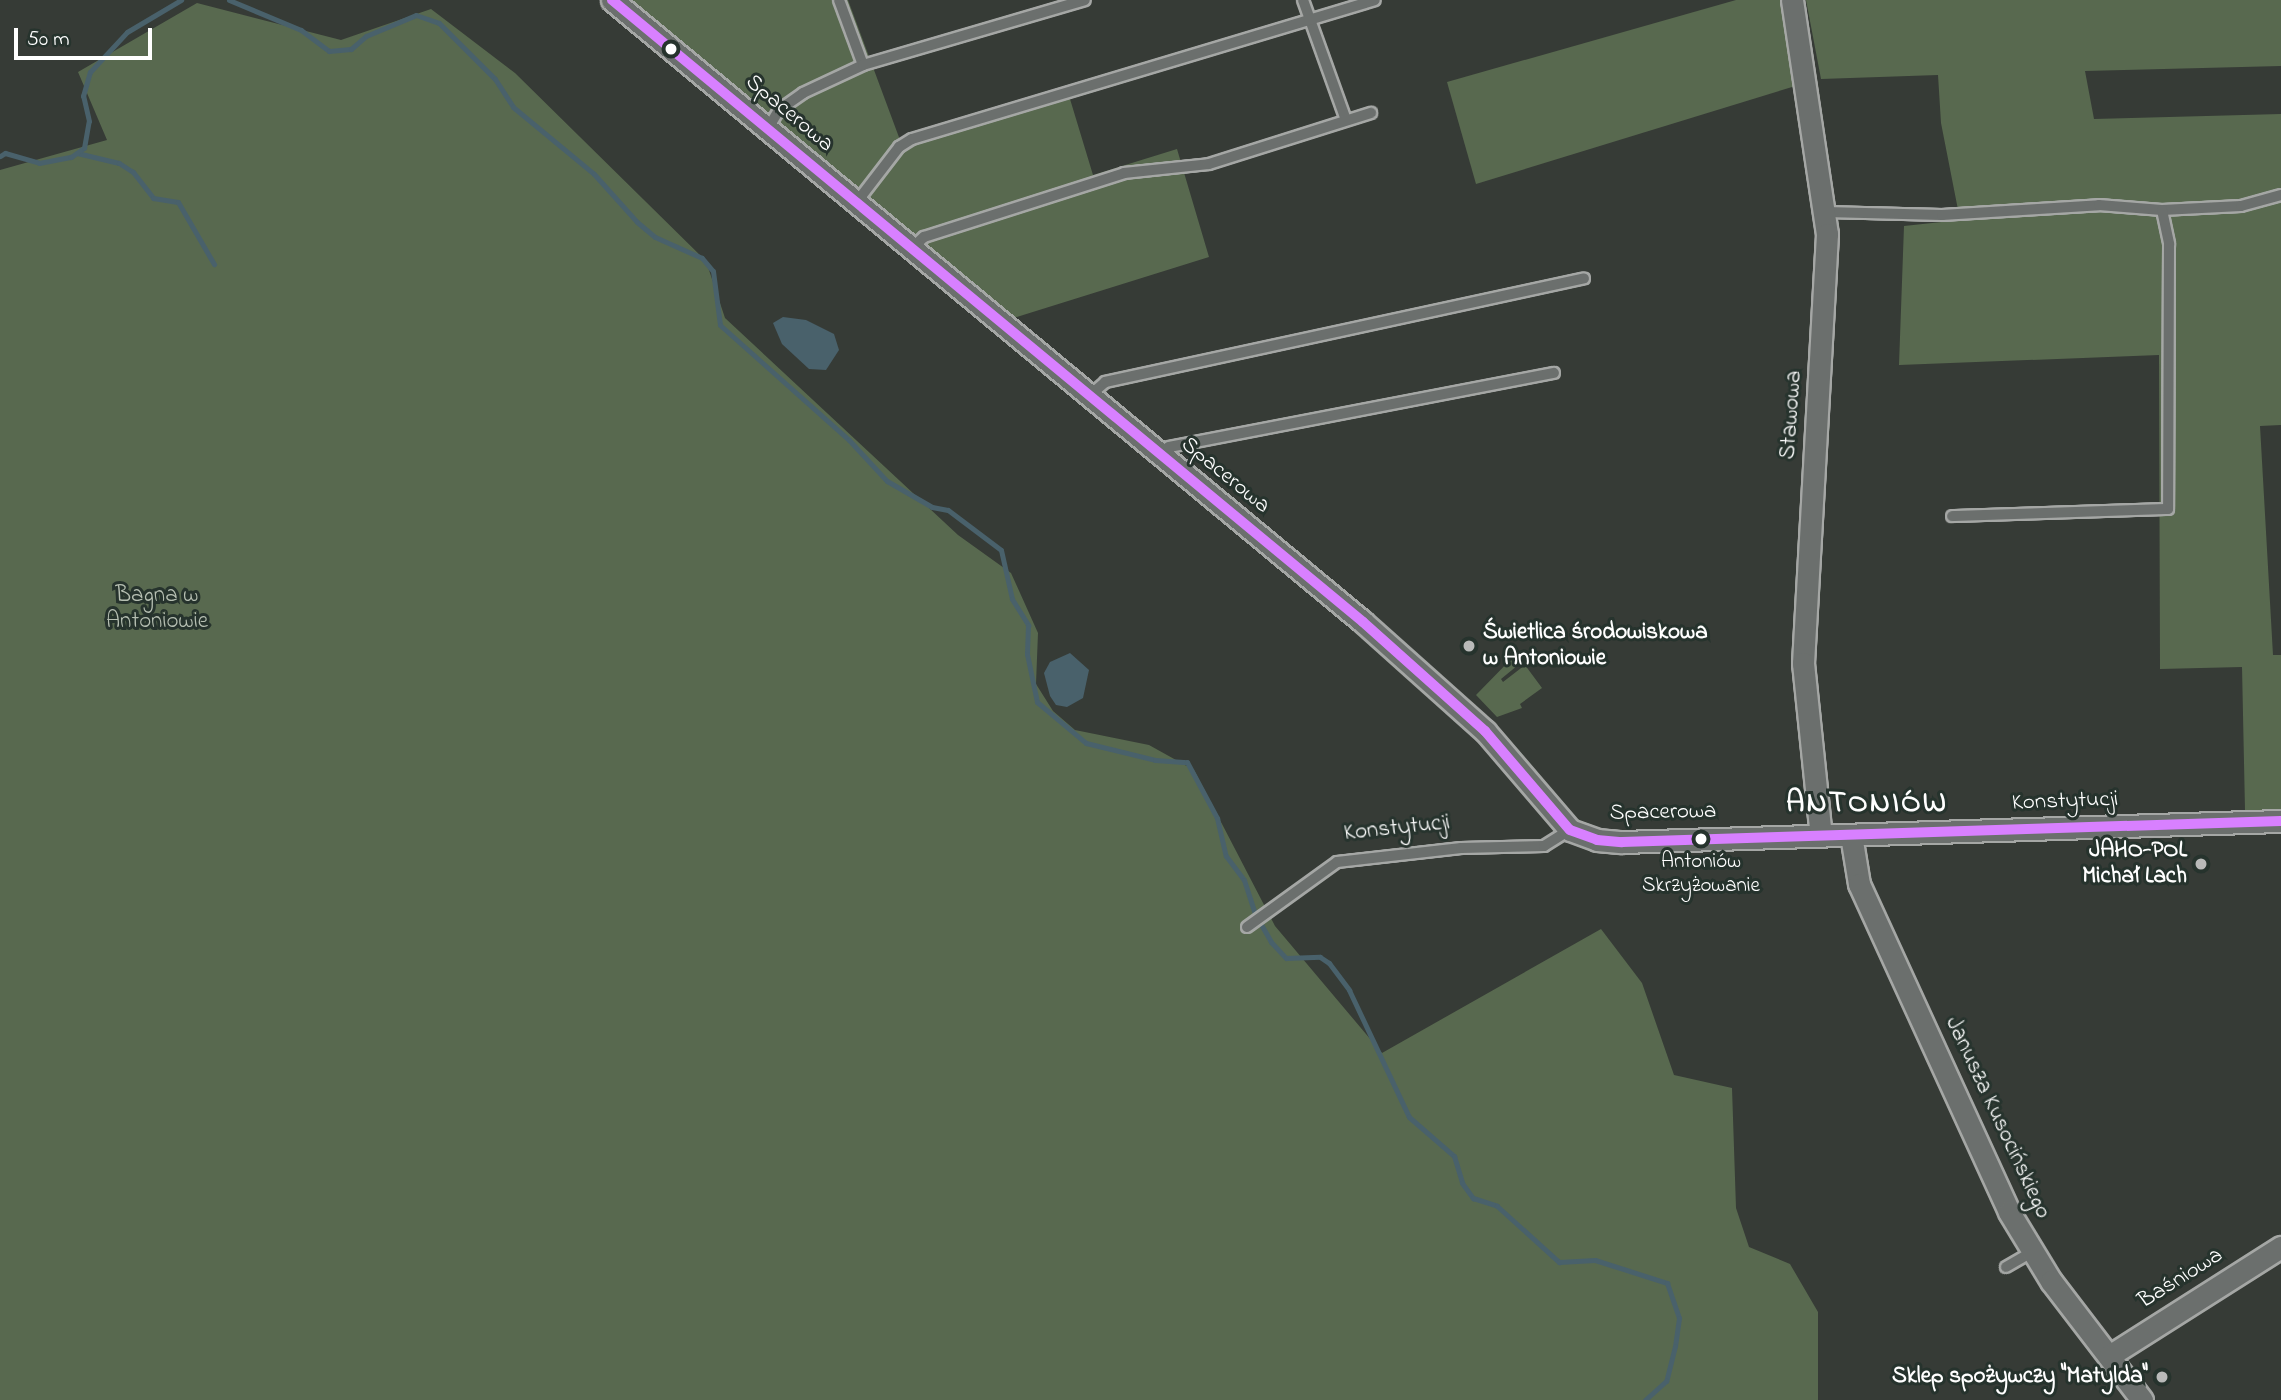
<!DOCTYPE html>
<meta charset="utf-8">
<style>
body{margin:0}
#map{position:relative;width:2281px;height:1400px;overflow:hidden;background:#363b36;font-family:"Indie Flower",sans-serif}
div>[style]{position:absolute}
.green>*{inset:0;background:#58694f}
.water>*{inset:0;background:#49616b}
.stream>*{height:5px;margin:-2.5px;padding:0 2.5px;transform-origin:2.5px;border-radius:2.5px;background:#49616b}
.roads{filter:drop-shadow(2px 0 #a5a7a5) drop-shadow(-2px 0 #a5a7a5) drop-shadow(0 2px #a5a7a5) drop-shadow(0 -2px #a5a7a5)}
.lane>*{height:10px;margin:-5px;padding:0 5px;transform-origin:5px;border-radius:5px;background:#6b6f6d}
.street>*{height:21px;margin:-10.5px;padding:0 10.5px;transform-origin:10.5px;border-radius:10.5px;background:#6b6f6d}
.bus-1>*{height:10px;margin:-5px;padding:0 5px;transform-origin:5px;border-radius:5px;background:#d880ff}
.dots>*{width:19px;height:19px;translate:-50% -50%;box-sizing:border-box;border:4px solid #26332d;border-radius:50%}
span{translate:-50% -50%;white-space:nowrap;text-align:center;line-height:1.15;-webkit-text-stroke:6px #26332d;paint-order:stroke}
.bus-label{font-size:21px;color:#fff}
.street-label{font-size:23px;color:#fff}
.park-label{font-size:23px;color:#b6bfb2}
.poi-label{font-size:23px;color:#fff;font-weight:700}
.left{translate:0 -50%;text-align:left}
.right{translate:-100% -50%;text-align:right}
.district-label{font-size:30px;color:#fff;font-weight:700;letter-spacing:2px}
.scale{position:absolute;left:14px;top:28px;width:138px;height:32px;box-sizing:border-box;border:4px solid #fff;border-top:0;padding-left:9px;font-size:21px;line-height:24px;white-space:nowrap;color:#fff;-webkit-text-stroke:5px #26332d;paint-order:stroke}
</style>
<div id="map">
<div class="green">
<i style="clip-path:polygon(632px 0,848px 0,903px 148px,1070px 99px,1093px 175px,1177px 149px,1209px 257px,1010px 319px,651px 22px)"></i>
<i style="clip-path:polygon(1736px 0,1789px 0,1802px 84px,1476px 184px,1447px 82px)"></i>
<i style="clip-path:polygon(1806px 0,2281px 0,2281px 66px,2085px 71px,2094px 119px,2281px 114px,2281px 425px,2260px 426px,2273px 655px,2281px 655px,2281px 810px,2245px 810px,2242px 667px,2160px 669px,2159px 355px,1899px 365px,1904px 226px,1960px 220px,1941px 123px,1938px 75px,1821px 79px)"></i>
<i style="clip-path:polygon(197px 3px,341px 40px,431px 9px,515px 73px,706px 261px,725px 318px,958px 535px,1011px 573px,1038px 633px,1036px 684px,1053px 711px,1075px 730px,1149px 745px,1194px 770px,1275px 926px,1382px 1053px,1601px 929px,1642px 983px,1674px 1075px,1732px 1088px,1736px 1208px,1749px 1247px,1790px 1264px,1818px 1312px,1818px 1400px,0 1400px,0 170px,107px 140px,78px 72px)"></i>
<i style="clip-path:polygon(1517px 653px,1523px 661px,1501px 679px,1503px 682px,1525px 665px,1542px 688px,1520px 704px,1522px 708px,1497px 717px,1476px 695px)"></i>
</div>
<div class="water">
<i style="clip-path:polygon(783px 317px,806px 320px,834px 334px,839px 350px,826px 370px,809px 369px,782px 344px,773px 323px)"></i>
<i style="clip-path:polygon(1070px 653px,1089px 670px,1083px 698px,1067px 707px,1056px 705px,1050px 696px,1044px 673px,1050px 662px)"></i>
</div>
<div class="stream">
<i style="left:229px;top:0;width:78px;rotate:22.6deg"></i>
<i style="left:301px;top:30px;width:35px;rotate:37deg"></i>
<i style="left:329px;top:51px;width:22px;rotate:-5deg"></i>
<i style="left:351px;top:49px;width:20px;rotate:-41deg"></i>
<i style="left:366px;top:36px;width:54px;rotate:-22.8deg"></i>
<i style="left:416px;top:15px;width:24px;rotate:19deg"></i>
<i style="left:439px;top:23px;width:79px;rotate:45deg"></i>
<i style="left:495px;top:79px;width:33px;rotate:57deg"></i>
<i style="left:513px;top:107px;width:105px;rotate:39.6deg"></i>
<i style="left:594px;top:174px;width:64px;rotate:48.1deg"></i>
<i style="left:637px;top:222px;width:23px;rotate:40deg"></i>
<i style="left:655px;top:237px;width:51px;rotate:24.1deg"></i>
<i style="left:702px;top:258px;width:17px;rotate:50deg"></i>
<i style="left:713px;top:271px;width:54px;rotate:82.6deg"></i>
<i style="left:720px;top:325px;width:173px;rotate:41.7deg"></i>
<i style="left:849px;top:440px;width:56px;rotate:47.2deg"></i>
<i style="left:887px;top:481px;width:52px;rotate:30deg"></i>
<i style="left:932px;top:507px;width:16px;rotate:11deg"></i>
<i style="left:948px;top:510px;width:66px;rotate:37deg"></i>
<i style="left:1001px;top:550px;width:50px;rotate:77.3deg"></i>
<i style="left:1012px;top:599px;width:31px;rotate:58deg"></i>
<i style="left:1028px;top:625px;width:29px;rotate:92deg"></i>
<i style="left:1027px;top:654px;width:49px;rotate:78.2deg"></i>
<i style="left:1037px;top:702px;width:64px;rotate:39.9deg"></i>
<i style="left:1086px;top:743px;width:71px;rotate:13.8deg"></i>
<i style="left:1155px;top:760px;width:32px;rotate:4deg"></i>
<i style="left:1187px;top:762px;width:64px;rotate:61.8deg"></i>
<i style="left:1217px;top:818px;width:39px;rotate:77deg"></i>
<i style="left:1226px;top:856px;width:30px;rotate:53deg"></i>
<i style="left:1244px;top:880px;width:36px;rotate:72deg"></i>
<i style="left:1255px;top:914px;width:32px;rotate:60deg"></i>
<i style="left:1271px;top:942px;width:22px;rotate:47deg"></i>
<i style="left:1286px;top:958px;width:34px;rotate:-2deg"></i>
<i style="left:1320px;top:957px;width:11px;rotate:34deg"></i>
<i style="left:1329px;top:963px;width:34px;rotate:53deg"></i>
<i style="left:1349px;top:990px;width:140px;rotate:64.7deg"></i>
<i style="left:1409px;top:1117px;width:60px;rotate:40.9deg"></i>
<i style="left:1454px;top:1156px;width:28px;rotate:73deg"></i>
<i style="left:1462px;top:1183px;width:19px;rotate:54deg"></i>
<i style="left:1473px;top:1198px;width:25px;rotate:18deg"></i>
<i style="left:1497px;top:1206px;width:84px;rotate:42.1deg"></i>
<i style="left:1559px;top:1262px;width:36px;rotate:-3deg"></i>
<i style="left:1595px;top:1260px;width:76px;rotate:17.7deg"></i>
<i style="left:1667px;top:1283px;width:37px;rotate:71deg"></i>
<i style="left:1679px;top:1318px;width:28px;rotate:98deg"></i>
<i style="left:1675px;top:1346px;width:36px;rotate:104deg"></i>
<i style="left:1666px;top:1381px;width:28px;rotate:138deg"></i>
<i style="left:77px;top:153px;width:43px;rotate:13.4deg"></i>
<i style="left:119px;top:163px;width:17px;rotate:33deg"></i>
<i style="left:133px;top:172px;width:33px;rotate:52deg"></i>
<i style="left:153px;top:198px;width:25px;rotate:9deg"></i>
<i style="left:178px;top:202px;width:72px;rotate:59.9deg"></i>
<i style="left:0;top:156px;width:6px;rotate:-31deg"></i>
<i style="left:5px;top:153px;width:35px;rotate:16deg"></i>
<i style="left:39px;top:163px;width:33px;rotate:-11deg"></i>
<i style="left:71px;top:157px;width:16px;rotate:-35deg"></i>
<i style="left:84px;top:148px;width:27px;rotate:-80deg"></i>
<i style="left:89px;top:121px;width:26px;rotate:-103deg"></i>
<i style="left:83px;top:96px;width:25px;rotate:-74deg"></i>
<i style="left:90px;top:72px;width:54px;rotate:-47.2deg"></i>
<i style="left:127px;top:32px;width:63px;rotate:-30.7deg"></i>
</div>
<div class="roads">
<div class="lane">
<i style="left:839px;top:0;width:69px;rotate:69.7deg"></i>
<i style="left:1303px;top:0;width:127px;rotate:70.3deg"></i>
<i style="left:767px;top:130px;width:23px;rotate:-59deg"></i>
<i style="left:779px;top:110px;width:29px;rotate:-35deg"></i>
<i style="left:803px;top:93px;width:66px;rotate:-25deg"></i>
<i style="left:863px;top:65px;width:231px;rotate:-16.3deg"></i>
<i style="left:856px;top:203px;width:71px;rotate:-52.5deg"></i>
<i style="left:899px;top:147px;width:15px;rotate:-32deg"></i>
<i style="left:912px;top:139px;width:483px;rotate:-16.7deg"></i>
<i style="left:2162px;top:210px;width:79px;rotate:-2.9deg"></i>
<i style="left:2241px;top:206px;width:41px;rotate:-15.4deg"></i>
<i style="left:1826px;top:212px;width:116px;rotate:1.5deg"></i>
<i style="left:1942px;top:215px;width:157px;rotate:-3.6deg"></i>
<i style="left:2099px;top:205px;width:63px;rotate:4.5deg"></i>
<i style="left:2162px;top:210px;width:35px;rotate:78deg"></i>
<i style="left:2169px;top:244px;width:265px;rotate:90.2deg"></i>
<i style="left:2168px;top:509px;width:216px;rotate:178.1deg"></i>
<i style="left:911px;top:249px;width:18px;rotate:-43deg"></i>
<i style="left:924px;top:237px;width:210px;rotate:-17.7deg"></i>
<i style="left:1124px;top:173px;width:85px;rotate:-6deg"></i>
<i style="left:1209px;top:164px;width:170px;rotate:-17.5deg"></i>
<i style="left:1088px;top:397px;width:23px;rotate:-41deg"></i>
<i style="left:1105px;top:382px;width:490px;rotate:-12.2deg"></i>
<i style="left:1157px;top:455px;width:14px;rotate:-34deg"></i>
<i style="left:1169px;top:447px;width:392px;rotate:-10.9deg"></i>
<i style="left:1247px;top:927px;width:111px;rotate:-35.8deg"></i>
<i style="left:1337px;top:862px;width:125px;rotate:-6.4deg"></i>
<i style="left:1461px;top:848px;width:83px;rotate:-1.4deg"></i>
<i style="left:1544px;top:846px;width:31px;rotate:-32deg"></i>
<i style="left:2006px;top:1267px;width:30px;rotate:-30deg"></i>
</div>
<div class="street">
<i style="left:612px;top:0;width:975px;rotate:39.63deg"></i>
<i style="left:1363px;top:622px;width:164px;rotate:41.8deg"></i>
<i style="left:1485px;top:731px;width:130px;rotate:49.4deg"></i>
<i style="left:1570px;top:830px;width:29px;rotate:20deg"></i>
<i style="left:1597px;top:840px;width:25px;rotate:5deg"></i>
<i style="left:1622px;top:842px;width:659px;rotate:-1.83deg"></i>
<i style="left:1792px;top:0;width:237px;rotate:81.5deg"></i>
<i style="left:1827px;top:234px;width:430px;rotate:93.2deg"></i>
<i style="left:1803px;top:663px;width:174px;rotate:84.1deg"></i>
<i style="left:1851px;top:835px;width:50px;rotate:80.7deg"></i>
<i style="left:1859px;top:884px;width:361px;rotate:65.4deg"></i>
<i style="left:2009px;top:1212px;width:81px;rotate:58.7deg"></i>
<i style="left:2051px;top:1281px;width:150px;rotate:52.6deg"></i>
<i style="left:2109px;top:1356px;width:204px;rotate:-32.4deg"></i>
</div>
</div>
<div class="bus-1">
<i style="left:612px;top:0;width:975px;rotate:39.63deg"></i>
<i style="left:1363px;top:622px;width:164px;rotate:41.8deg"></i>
<i style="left:1485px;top:731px;width:130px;rotate:49.4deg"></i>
<i style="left:1570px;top:830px;width:29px;rotate:20deg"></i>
<i style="left:1597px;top:840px;width:25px;rotate:5deg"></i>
<i style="left:1622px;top:842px;width:659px;rotate:-1.83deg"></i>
</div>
<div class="dots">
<i style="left:671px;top:49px;background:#fff"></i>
<i style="left:1469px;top:646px;background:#b9bab9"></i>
<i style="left:1701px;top:839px;background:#fff"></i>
<i style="left:2201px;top:864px;background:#b9bab9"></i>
<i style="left:2162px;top:1377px;background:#b9bab9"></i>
</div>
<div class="bus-label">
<span style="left:1701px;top:874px">Antoniów<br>Skrzyżowanie</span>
</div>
<div class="street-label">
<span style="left:789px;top:114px;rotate:40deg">Spacerowa</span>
<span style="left:1792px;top:415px;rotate:-86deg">Stawowa</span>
<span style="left:1225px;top:476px;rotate:39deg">Spacerowa</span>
<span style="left:2065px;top:802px;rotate:-2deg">Konstytucji</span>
<span style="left:1663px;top:813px;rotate:-1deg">Spacerowa</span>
<span style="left:1397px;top:829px;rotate:-6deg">Konstytucji</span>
<span style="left:1997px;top:1118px;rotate:65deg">Janusza Kusocińskiego</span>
<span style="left:2181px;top:1279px;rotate:-32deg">Baśniowa</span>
</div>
<div class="park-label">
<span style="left:157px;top:609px">Bagna w<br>Antoniowie</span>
</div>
<div class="poi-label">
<span class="left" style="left:1483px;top:646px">Świetlica środowiskowa<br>w Antoniowie</span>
<span class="right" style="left:2187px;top:864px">JAHO-POL<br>Michał Lach</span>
<span class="right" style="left:2148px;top:1377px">Sklep spożywczy "Matylda"</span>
</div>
<div class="district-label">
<span style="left:1867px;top:804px">ANTONIÓW</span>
</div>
<div class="scale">50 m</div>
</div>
